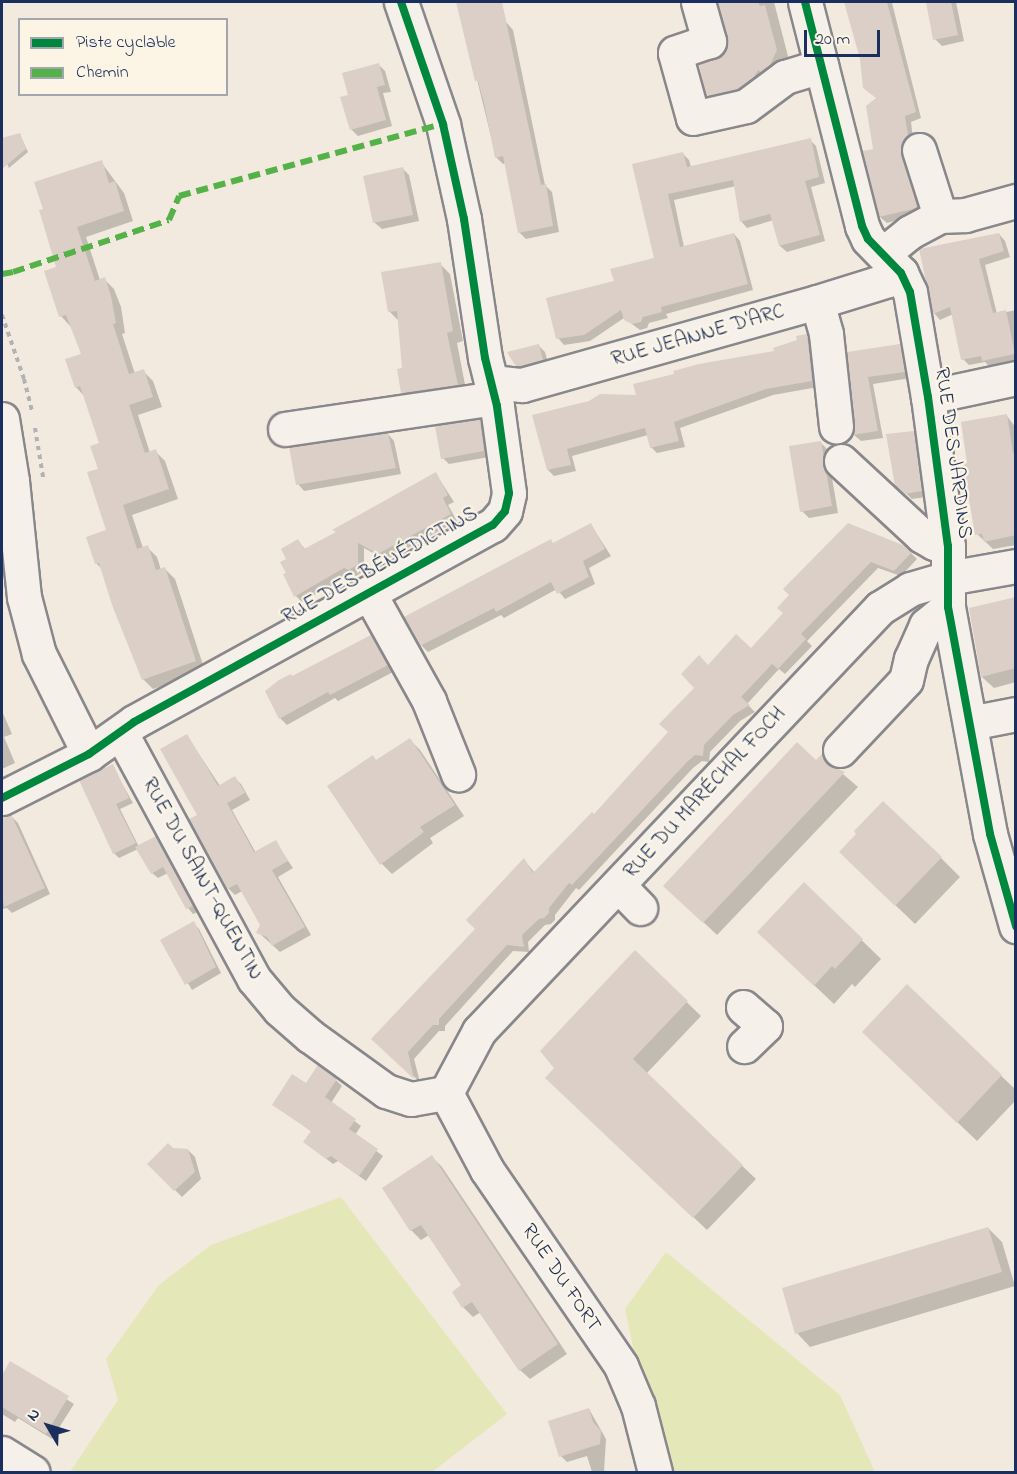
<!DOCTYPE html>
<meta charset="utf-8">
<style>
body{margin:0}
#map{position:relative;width:1017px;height:1474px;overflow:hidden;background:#f2eadf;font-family:"Indie Flower",sans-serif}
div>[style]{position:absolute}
.green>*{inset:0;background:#e4e7b8}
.shadow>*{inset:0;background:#0003}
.building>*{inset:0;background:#dbcfc7}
.path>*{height:4px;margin-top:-2px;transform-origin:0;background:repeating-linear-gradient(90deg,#b1b2b3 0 4.5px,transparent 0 9px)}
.roads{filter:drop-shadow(2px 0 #88888c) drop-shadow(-2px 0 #88888c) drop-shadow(0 2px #88888c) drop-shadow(0 -2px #88888c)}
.minor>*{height:33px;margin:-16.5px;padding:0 16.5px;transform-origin:16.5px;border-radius:16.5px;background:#f5f1ea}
.quiet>*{height:6px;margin-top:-3px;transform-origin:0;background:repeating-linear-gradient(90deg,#55b248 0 12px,transparent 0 18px)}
.cycleway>*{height:8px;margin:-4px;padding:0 4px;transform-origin:4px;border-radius:4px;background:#00873e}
span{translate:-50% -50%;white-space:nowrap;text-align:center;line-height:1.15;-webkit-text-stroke:4.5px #fcf5e5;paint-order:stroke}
.street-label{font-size:21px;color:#1b2f5e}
.frame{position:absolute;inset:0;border:3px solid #1b2f5e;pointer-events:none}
.legend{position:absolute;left:18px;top:18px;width:210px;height:78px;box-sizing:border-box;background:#fcf5e5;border:2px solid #a2a6af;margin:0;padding:8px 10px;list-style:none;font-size:18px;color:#1b2f5e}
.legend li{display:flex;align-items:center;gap:12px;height:30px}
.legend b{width:30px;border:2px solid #a2a6af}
.north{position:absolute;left:18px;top:1396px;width:60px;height:60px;-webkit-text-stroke:4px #fcf5e5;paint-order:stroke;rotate:308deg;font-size:16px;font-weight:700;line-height:24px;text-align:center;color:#1b2f5e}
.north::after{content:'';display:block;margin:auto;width:21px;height:27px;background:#1b2f5e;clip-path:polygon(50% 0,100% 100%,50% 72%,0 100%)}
.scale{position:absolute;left:804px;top:30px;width:76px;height:27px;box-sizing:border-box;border:3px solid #1b2f5e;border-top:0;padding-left:8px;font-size:18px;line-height:21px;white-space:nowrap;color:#1b2f5e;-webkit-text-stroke:4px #fcf5e5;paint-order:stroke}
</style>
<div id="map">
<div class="green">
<i style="clip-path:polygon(341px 1197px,507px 1414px,432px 1472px,70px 1472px,118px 1400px,106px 1359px,159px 1285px,211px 1245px)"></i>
<i style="clip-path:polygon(666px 1252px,840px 1395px,875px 1472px,660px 1472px,625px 1309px)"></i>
</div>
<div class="shadow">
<i style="clip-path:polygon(458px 2px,501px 2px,506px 22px,513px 30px,545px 185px,552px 192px,559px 232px,526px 239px,519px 232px,506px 163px,503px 164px,496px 157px)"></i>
<i style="clip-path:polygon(719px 2px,774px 2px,790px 64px,721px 109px,708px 95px,729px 46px,729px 36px)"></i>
<i style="clip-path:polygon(855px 2px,892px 3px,921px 118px,911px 122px,922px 213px,887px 223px,880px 217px,875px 150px,877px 99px,861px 59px,846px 3px)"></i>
<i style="clip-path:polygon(928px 2px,956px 2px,964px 41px,942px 46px,935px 39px)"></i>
<i style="clip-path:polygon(378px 64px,385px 71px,391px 92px,383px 93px,392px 126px,358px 136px,351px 129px,350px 96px)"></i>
<i style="clip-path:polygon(20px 135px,28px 152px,9px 168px,2px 152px,2px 142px)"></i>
<i style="clip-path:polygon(810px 140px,816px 146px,825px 183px,811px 187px,825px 241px,787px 252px,780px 246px,774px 220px,747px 228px,741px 221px,736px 186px,674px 200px,684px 247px,734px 234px,740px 241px,753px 290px,666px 314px,668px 318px,649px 323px,647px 328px,640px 330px,624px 318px,590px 341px,564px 345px,558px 338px,615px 282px,656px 259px,634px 165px,683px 154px,689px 160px,691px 167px)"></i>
<i style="clip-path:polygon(101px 162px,124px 193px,133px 221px,86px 237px,100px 280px,104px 279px,114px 289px,121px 307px,125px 333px,122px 334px,135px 374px,143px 371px,153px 381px,162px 407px,138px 415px,150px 453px,155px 451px,165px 461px,178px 499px,132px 515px,143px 548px,147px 547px,157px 557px,161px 570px,165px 569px,175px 579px,205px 671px,153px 689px,143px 679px,103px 570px,96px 563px,108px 531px,100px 470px,101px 444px,85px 397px,76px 387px,83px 355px,71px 327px,61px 316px,58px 268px)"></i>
<i style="clip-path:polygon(402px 168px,409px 175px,419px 221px,382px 229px,375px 223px,365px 177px)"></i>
<i style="clip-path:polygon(999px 234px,1005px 241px,1010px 257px,985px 265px,997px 314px,1016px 310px,1016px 361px,990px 367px,985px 362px,969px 365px,963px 359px,953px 314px,940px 320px,934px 313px)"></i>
<i style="clip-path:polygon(440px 264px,450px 274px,463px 341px,457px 343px,467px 395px,413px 403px,403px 392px,404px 370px,399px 321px,389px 311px)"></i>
<i style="clip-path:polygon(806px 336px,812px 342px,818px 387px,773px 395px,680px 428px,685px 447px,657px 453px,651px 447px,648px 435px,572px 456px,576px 471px,554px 476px,548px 470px,534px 416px,638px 397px,775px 352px)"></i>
<i style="clip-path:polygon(539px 346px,545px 352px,549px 366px,523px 372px,516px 365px)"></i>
<i style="clip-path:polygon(899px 346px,906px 353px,911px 378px,873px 384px,883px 438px,861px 441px,854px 435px,856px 424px,848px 353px)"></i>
<i style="clip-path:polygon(1007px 416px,1016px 428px,1016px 545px,993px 549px,977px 534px,969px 464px)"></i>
<i style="clip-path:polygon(479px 421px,485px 427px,489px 457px,449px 464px,443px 458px)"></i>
<i style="clip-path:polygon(913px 433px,919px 439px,927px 497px,912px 499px,897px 485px)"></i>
<i style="clip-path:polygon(388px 434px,394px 441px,401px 474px,304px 491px,298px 484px)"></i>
<i style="clip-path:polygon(820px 442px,827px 449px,838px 513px,809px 518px,802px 511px)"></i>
<i style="clip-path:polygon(436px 474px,454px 502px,448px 505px,457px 521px,386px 560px,364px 548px,364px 571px,356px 576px,352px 574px,302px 602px,296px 596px,288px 573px,288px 560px,298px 541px,306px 550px)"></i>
<i style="clip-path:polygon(591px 525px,611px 556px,589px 568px,595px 584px,565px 599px,557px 589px,504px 618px,501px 615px,428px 652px,421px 645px,406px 617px)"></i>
<i style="clip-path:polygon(848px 525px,911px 553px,917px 559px,901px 576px,878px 568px,807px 641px,812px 646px,785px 674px,779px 669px,747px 704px,755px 712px,740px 721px,710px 752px,709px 762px,702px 761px,693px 768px,579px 890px,576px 888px,555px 915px,555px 920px,551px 924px,545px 925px,528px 942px,529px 952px,513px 951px,445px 1026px,445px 1031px,439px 1031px,414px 1059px,420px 1082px,380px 1046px,477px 930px,524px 860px,535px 873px,594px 817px,670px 732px,708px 667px,751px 650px,785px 613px)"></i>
<i style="clip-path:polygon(1016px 599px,1016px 682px,994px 688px,982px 677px)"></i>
<i style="clip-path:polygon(370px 637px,393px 672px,338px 701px,335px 698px,287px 725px,280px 718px,292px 678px)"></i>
<i style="clip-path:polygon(2px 711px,12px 734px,4px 737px,15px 763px,2px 769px)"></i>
<i style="clip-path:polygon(187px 736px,220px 786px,234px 778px,241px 784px,250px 800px,232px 810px,256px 853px,275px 842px,293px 868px,278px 877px,311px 935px,280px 952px,258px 932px,261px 925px,242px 891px,235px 895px,228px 888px,199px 816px)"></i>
<i style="clip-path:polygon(410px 740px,420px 750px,464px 816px,430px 838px,433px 843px,392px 874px,382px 864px,377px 762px)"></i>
<i style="clip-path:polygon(822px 756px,858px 787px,717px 935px,679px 899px)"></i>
<i style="clip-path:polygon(112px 766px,133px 803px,120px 809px,139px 847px,155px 838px,161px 844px,198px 912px,193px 914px,188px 908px,168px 873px,158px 878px,152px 873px,138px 849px,119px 858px,114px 853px)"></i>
<i style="clip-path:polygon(11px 816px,18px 823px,50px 894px,12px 913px,7px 908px,2px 909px,2px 820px)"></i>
<i style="clip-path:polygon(941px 858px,960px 877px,915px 924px,860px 871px)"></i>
<i style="clip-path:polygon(804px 884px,881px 959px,855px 987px,852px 984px,834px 1004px,778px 951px)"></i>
<i style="clip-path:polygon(193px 923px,199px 929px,221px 973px,192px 990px,162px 940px)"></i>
<i style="clip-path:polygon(635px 952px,701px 1016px,646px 1074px,756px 1179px,707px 1230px,561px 1091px)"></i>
<i style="clip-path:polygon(907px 986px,1016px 1090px,1016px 1100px,977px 1141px,883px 1051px)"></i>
<i style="clip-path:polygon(336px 1080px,342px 1086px,331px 1103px,361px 1126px,355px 1135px,383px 1156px,366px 1181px,338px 1161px,333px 1164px,311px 1147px,312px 1132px,274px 1104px,307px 1085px)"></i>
<i style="clip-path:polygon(172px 1149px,188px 1150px,195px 1157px,201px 1179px,182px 1197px,149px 1164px)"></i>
<i style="clip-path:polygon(432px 1157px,442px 1167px,567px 1354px,530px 1379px,520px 1370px,481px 1312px,473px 1317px,463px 1307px,454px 1293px,463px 1286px,429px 1235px,421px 1240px,411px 1230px,385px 1189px)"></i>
<i style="clip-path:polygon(988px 1228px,1002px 1242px,1015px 1286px,810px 1347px,797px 1333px)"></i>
<i style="clip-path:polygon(11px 1363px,74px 1404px,52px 1439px,18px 1418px,15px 1422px,2px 1414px,2px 1378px)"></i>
<i style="clip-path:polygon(589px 1409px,606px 1439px,604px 1472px,592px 1472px,587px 1456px,567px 1462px,561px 1456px)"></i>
</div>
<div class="building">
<i style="clip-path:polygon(456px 2px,502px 2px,541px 185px,546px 184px,553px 226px,518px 233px,503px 156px,495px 158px,484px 103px,478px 81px,475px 81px)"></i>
<i style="clip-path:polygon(717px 2px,758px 2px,760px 6px,765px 5px,777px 50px,770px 65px,761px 72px,758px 70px,754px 77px,738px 89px,706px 96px,699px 64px,723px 54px,727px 45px)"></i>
<i style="clip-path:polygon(844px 2px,887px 2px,916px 112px,905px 116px,908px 135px,901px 147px,917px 207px,913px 209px,879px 217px,863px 151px,873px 149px,866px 106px,876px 98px,863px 88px,860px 59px)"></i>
<i style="clip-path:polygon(926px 2px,951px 2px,958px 35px,933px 40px)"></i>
<i style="clip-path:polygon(379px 63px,385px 85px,377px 87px,386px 120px,350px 130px,340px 97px,348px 95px,342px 73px)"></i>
<i style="clip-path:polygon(20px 133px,26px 149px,2px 169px,2px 138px)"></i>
<i style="clip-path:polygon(811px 138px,819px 177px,805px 181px,820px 235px,779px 246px,770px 214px,740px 222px,733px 180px,668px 194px,680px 247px,734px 233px,748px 284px,661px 307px,662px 312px,643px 317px,641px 322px,632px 324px,624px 320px,621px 310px,584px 335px,556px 339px,546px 298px,614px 281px,610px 269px,654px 258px,632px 164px,683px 152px,687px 167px)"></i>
<i style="clip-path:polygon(102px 160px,109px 183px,115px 181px,124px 211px,77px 227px,95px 281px,105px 277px,111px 296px,116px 323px,113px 324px,129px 374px,144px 369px,153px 397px,129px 405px,145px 453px,156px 449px,169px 489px,123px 505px,137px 549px,148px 545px,156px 570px,165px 567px,196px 661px,142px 680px,112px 605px,99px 563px,95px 564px,86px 537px,106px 530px,87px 472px,98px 469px,90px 446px,99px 443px,80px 386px,75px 388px,65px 359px,81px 354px,66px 315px,59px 317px,44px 271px,56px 267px,39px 210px,43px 209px,34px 182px)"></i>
<i style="clip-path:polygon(403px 167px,413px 215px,373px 223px,363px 176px)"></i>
<i style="clip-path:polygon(999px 233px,1004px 251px,979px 259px,993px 313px,1006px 310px,1015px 354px,982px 361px,981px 356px,961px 360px,950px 307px,933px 314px,919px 249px)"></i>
<i style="clip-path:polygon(441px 262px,453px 331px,447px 333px,458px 385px,401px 393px,397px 369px,402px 368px,397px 311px,388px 312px,381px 272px)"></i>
<i style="clip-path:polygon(807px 334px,812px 381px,766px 389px,674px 422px,679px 441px,650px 448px,645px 428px,567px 449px,571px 465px,547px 470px,532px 415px,589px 401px,600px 394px,636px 395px,633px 384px,674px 374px,673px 371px,699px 364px,774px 351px,773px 348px,797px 340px,796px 336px)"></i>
<i style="clip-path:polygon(539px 344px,543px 360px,520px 366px,515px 365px,507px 352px)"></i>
<i style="clip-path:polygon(900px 344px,905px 372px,868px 377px,878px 431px,852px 435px,855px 424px,847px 352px)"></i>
<i style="clip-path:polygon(1007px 414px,1013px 453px,1016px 453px,1016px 535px,984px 542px,982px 534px,975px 535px,963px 464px,967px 463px,961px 422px)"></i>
<i style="clip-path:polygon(480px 419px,484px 451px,441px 459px,435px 426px)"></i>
<i style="clip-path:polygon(914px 431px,922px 491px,905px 494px,895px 486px,886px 434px)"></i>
<i style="clip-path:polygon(388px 433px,396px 468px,296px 485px,289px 447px)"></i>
<i style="clip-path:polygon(821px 441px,832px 506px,800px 512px,789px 446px)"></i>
<i style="clip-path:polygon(436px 472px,448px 495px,443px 498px,451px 514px,378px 554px,358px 543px,358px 564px,349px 570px,344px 568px,294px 597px,283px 574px,286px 573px,280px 562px,286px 559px,281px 549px,298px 539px,304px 549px,336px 532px,332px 530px)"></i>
<i style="clip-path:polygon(591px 523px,605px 549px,583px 561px,589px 577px,557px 594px,551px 582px,496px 612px,494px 608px,420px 646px,404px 617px,551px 539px,553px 543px)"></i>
<i style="clip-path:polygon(848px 523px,905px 546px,912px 552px,894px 571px,871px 562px,801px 634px,806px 639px,778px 669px,772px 664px,741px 697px,750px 705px,733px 715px,704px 745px,703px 756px,695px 755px,687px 762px,572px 885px,569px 883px,549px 908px,549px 913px,544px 918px,539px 919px,522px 935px,524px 947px,507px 945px,439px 1019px,439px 1025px,433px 1025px,408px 1052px,414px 1079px,371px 1039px,475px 929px,466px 920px,524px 858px,533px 873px,592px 812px,594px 814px,668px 732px,659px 724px,694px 688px,681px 674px,699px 655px,708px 665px,736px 634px,751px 648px,783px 613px,777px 608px,789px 595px,783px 589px)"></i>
<i style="clip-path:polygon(1016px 597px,1016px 668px,981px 677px,969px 608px)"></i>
<i style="clip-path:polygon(371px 635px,388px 665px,330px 695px,328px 692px,279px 719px,265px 691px,279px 680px,291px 674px,292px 676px)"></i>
<i style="clip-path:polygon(187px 734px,218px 786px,235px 776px,245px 793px,227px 803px,254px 852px,276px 840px,288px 861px,272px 870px,305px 927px,272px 946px,267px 937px,256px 933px,260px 925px,237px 884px,227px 889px,189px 819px,197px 815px,160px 749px)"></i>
<i style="clip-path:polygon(410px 738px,455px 805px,420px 827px,424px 832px,380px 865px,327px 786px,373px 755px,376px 760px)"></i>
<i style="clip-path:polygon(797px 742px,816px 760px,822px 754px,828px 764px,845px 772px,703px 923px,663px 886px)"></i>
<i style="clip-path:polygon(113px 764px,129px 798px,116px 804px,136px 843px,113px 854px,79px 780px)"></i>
<i style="clip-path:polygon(883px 801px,942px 857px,895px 906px,839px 852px,856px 834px,854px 831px)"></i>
<i style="clip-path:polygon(11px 814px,45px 888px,4px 907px,2px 890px,2px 817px)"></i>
<i style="clip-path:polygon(156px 836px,193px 906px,186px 909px,163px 867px,151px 874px,135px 847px)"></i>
<i style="clip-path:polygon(804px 882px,863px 939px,835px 969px,832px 966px,814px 986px,757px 932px)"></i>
<i style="clip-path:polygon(194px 921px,216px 967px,185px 985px,160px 940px)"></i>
<i style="clip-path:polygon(635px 950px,688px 1001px,633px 1059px,743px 1165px,693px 1218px,545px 1078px,554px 1068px,540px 1051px)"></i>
<i style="clip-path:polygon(907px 984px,1002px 1075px,957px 1123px,862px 1032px)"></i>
<i style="clip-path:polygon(318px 1065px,337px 1079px,325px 1097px,356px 1119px,349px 1129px,378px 1149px,359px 1176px,331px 1156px,326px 1159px,303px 1142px,311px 1131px,272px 1105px,292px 1074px,306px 1083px)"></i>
<i style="clip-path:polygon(168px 1143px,173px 1148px,188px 1149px,195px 1172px,174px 1191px,147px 1164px)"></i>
<i style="clip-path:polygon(432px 1155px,558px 1344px,519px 1371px,472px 1302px,462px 1308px,452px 1292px,461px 1285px,421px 1225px,410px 1231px,382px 1188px)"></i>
<i style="clip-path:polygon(988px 1227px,1002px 1272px,795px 1334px,782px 1288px)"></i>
<i style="clip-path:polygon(10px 1361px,69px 1396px,46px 1434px,2px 1407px,2px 1375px)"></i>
<i style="clip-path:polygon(589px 1408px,593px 1422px,601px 1431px,600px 1444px,559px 1457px,548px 1421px)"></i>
</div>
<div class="path">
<i style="left:2px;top:315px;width:68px;rotate:71deg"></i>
<i style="left:24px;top:379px;width:34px;rotate:76deg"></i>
<i style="left:35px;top:428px;width:50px;rotate:80.7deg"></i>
</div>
<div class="roads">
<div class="minor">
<i style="left:698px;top:2px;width:41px;rotate:74.2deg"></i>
<i style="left:709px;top:41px;width:36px;rotate:161deg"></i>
<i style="left:675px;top:53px;width:67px;rotate:74.5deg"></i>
<i style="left:693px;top:118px;width:54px;rotate:-12.8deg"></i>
<i style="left:746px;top:106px;width:49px;rotate:-36.6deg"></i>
<i style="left:785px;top:77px;width:38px;rotate:-17deg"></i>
<i style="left:805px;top:2px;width:231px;rotate:75.7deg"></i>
<i style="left:862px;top:226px;width:14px;rotate:65deg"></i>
<i style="left:868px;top:239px;width:47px;rotate:45.9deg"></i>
<i style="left:901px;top:273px;width:21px;rotate:65deg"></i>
<i style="left:910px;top:292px;width:107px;rotate:80.3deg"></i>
<i style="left:928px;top:397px;width:150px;rotate:82.4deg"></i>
<i style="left:948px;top:546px;width:61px;rotate:90deg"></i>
<i style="left:948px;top:607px;width:231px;rotate:79.5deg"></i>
<i style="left:990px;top:834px;width:96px;rotate:74.2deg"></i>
<i style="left:919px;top:150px;width:69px;rotate:72.3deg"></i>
<i style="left:884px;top:253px;width:33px;rotate:-39deg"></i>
<i style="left:910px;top:232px;width:34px;rotate:-28deg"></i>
<i style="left:940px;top:216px;width:25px;rotate:-2deg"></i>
<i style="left:965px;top:215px;width:53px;rotate:-15.4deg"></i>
<i style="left:817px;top:302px;width:33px;rotate:74deg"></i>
<i style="left:826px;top:334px;width:93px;rotate:83.8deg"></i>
<i style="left:492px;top:382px;width:30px;rotate:6deg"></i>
<i style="left:522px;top:385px;width:306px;rotate:-15.7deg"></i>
<i style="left:817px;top:302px;width:74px;rotate:-17.2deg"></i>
<i style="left:888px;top:280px;width:15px;rotate:-28deg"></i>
<i style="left:928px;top:397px;width:90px;rotate:-12.2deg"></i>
<i style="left:2px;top:419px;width:63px;rotate:80.8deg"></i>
<i style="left:12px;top:481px;width:117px;rotate:84.1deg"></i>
<i style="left:24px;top:597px;width:59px;rotate:75.3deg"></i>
<i style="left:39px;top:654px;width:112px;rotate:63.4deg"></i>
<i style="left:285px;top:429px;width:213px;rotate:-8.4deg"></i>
<i style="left:841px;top:461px;width:110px;rotate:42.8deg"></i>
<i style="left:922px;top:536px;width:14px;rotate:30deg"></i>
<i style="left:934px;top:543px;width:14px;rotate:12deg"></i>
<i style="left:369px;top:593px;width:124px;rotate:60.9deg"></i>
<i style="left:429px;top:701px;width:79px;rotate:68.3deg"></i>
<i style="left:970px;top:723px;width:47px;rotate:-11.1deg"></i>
<i style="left:121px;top:733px;width:280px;rotate:61.6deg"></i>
<i style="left:254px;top:979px;width:39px;rotate:50deg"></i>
<i style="left:279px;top:1009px;width:41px;rotate:41.1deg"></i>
<i style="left:310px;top:1036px;width:94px;rotate:35.9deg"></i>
<i style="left:386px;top:1091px;width:26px;rotate:18deg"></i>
<i style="left:411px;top:1099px;width:36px;rotate:-10deg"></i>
<i style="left:840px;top:750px;width:96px;rotate:-46.7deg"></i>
<i style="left:906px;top:680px;width:22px;rotate:-77deg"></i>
<i style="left:911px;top:659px;width:37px;rotate:-66deg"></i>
<i style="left:926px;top:625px;width:28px;rotate:-39deg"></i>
<i style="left:2px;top:798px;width:97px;rotate:-26.8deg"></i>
<i style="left:89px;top:754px;width:55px;rotate:-35.4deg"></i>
<i style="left:134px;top:722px;width:409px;rotate:-28.8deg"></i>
<i style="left:493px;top:525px;width:18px;rotate:-49deg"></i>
<i style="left:505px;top:511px;width:18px;rotate:-77deg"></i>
<i style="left:509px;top:493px;width:88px;rotate:-97.9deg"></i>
<i style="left:497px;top:406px;width:49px;rotate:-104deg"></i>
<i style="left:485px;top:358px;width:141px;rotate:-98.6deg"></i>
<i style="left:464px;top:219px;width:97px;rotate:-102.5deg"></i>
<i style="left:443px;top:124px;width:129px;rotate:-109deg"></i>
<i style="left:618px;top:885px;width:32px;rotate:46deg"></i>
<i style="left:743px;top:1007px;width:29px;rotate:41deg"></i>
<i style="left:765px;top:1026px;width:29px;rotate:136deg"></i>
<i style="left:446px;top:1093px;width:70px;rotate:-62deg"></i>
<i style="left:479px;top:1031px;width:583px;rotate:-46.53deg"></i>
<i style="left:880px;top:608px;width:36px;rotate:-32deg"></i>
<i style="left:910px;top:589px;width:40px;rotate:-16deg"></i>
<i style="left:948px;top:578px;width:69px;rotate:-10deg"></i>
<i style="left:446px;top:1093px;width:87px;rotate:62deg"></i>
<i style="left:487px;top:1170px;width:237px;rotate:55.6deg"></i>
<i style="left:621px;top:1366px;width:43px;rotate:67deg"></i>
<i style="left:638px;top:1406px;width:68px;rotate:75.6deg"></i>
<i style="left:2px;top:1453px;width:36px;rotate:32deg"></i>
</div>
</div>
<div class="quiet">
<i style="left:2px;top:274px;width:11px;rotate:-10deg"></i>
<i style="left:13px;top:272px;width:164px;rotate:-18.4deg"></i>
<i style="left:169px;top:220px;width:26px;rotate:-67deg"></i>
<i style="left:179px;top:196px;width:274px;rotate:-15.3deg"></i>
</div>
<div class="cycleway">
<i style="left:805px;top:2px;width:231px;rotate:75.7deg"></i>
<i style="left:862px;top:226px;width:14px;rotate:65deg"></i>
<i style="left:868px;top:239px;width:47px;rotate:45.9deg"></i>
<i style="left:901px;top:273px;width:21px;rotate:65deg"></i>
<i style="left:910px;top:292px;width:107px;rotate:80.3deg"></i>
<i style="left:928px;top:397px;width:150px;rotate:82.4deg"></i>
<i style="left:948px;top:546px;width:61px;rotate:90deg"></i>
<i style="left:948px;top:607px;width:231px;rotate:79.5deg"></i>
<i style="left:990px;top:834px;width:96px;rotate:74.2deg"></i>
<i style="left:2px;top:798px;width:97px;rotate:-26.8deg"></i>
<i style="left:89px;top:754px;width:55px;rotate:-35.4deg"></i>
<i style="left:134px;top:722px;width:409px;rotate:-28.8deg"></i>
<i style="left:493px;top:525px;width:18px;rotate:-49deg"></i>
<i style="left:505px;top:511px;width:18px;rotate:-77deg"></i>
<i style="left:509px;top:493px;width:88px;rotate:-97.9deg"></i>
<i style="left:497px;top:406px;width:49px;rotate:-104deg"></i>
<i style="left:485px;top:358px;width:141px;rotate:-98.6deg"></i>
<i style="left:464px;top:219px;width:97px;rotate:-102.5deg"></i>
<i style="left:443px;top:124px;width:129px;rotate:-109deg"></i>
</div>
<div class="street-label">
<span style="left:698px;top:336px;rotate:-16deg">RUE JEANNE D'ARC</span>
<span style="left:953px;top:453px;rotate:82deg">RUE DES JARDINS</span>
<span style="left:380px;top:566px;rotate:-29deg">RUE DES BÉNÉDICTINS</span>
<span style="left:705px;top:793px;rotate:-47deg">RUE DU MARÉCHAL FOCH</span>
<span style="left:202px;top:879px;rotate:61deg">RUE DU SAINT-QUENTIN</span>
<span style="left:561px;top:1278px;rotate:56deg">RUE DU FORT</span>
</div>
<div class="frame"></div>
<ul class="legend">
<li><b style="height:8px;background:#00873e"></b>Piste cyclable</li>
<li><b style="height:8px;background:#55b248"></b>Chemin</li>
</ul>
<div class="north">N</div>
<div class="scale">20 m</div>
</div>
